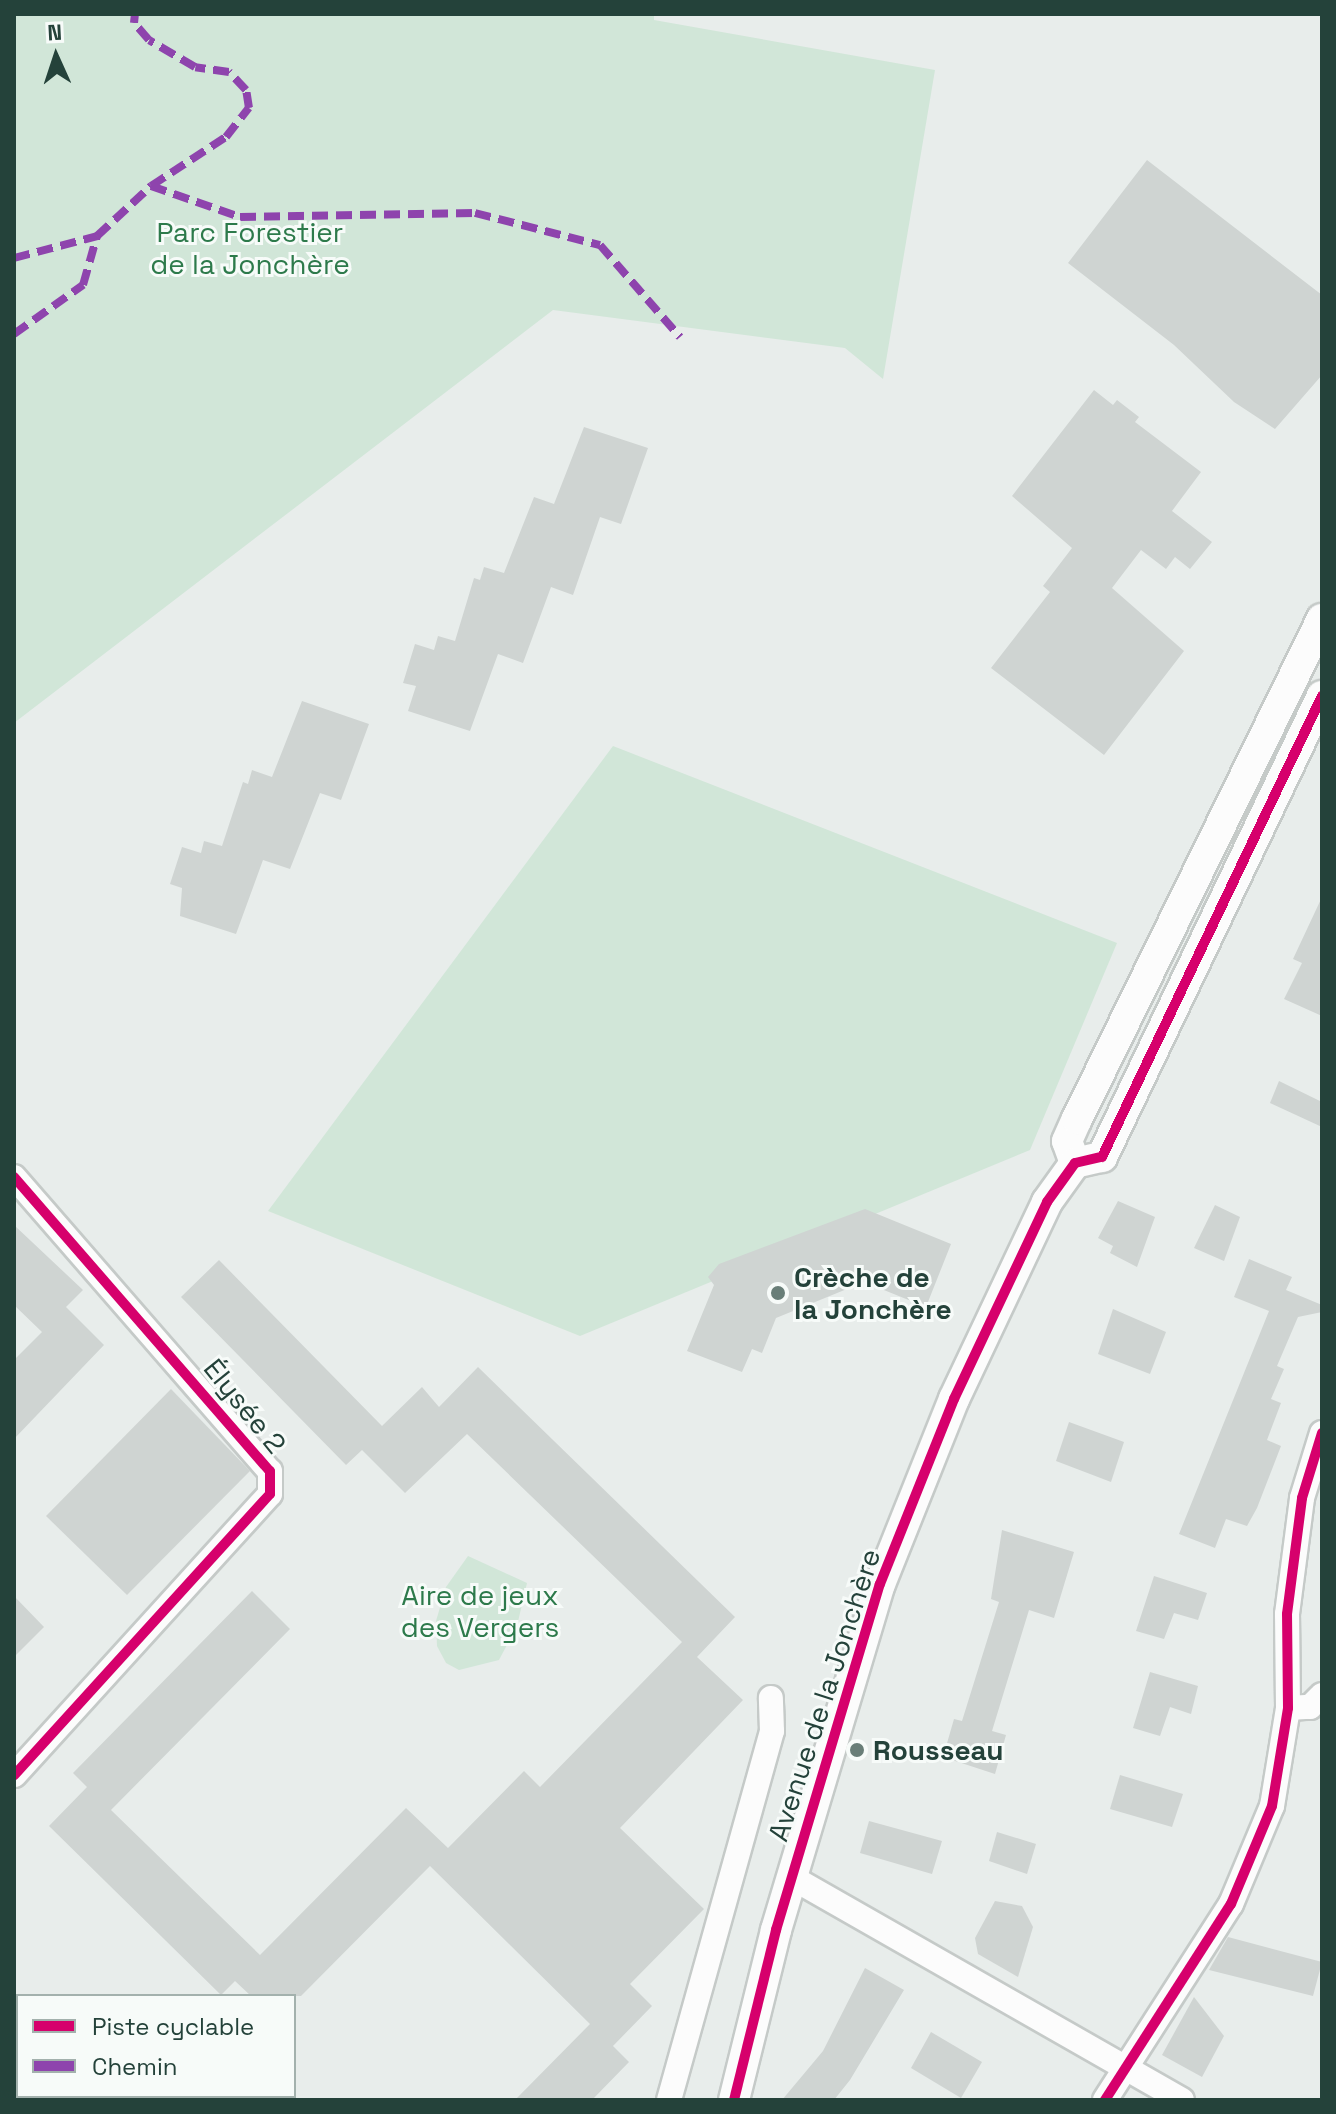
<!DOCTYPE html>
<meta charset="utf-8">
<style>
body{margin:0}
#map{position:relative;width:1336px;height:2114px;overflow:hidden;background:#e8edeb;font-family:"Space Grotesk",sans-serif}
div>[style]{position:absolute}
.green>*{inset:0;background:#d1e6d8}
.building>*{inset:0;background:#cfd4d2}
.roads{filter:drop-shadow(2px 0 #c5cac8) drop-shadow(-2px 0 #c5cac8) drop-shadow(0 2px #c5cac8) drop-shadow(0 -2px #c5cac8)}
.minor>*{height:24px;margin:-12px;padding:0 12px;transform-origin:12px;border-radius:12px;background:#fcfcfc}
.tertiary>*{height:30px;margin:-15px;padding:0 15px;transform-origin:15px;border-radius:15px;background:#fcfcfc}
.quiet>*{height:8px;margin-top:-4px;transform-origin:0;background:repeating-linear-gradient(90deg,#8e44ad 0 16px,transparent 0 24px)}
.cycleway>*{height:10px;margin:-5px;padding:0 5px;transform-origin:5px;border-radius:5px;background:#d6006c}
.dots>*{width:22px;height:22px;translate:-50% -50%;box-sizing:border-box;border:4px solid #f7fbf9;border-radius:50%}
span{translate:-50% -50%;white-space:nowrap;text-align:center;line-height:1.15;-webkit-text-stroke:6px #f7fbf9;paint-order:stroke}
.park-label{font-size:28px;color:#2d7a4b}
.poi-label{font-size:28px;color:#24423a;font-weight:700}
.left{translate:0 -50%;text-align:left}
.street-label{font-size:28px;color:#24423a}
.frame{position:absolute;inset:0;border:16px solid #24423a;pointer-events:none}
.legend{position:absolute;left:16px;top:1994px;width:280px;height:104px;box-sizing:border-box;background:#f7fbf9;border:2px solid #a3b1ad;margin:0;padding:10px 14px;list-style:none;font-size:24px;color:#24423a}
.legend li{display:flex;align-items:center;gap:16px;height:40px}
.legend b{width:40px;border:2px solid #a3b1ad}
.north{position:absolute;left:16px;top:16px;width:80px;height:80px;-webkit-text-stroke:6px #f7fbf9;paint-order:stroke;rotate:357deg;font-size:22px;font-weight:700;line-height:32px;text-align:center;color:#24423a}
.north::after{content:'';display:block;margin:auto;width:28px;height:36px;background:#24423a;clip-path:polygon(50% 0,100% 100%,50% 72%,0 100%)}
</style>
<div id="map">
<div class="green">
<i style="clip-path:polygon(14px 14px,654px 14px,654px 20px,935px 70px,883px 379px,845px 348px,553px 310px,14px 723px)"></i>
<i style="clip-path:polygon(613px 746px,1117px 943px,1030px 1150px,580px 1336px,268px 1211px)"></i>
<i style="clip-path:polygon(468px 1556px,527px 1583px,517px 1626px,499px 1660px,459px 1670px,446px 1663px,437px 1646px,436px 1621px,446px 1587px)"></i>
</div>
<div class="building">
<i style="clip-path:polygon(1147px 160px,1322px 295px,1322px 375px,1275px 429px,1234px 402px,1174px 345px,1068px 263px)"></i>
<i style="clip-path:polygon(1094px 390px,1113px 405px,1117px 400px,1139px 417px,1135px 422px,1201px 472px,1172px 511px,1212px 542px,1190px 569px,1175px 557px,1166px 569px,1141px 550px,1112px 588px,1184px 651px,1104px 755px,991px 668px,1050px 592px,1043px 586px,1072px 548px,1012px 496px)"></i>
<i style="clip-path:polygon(584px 427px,648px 448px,621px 524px,600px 517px,573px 595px,551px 587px,523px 663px,498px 654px,470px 731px,408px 711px,416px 686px,403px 683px,415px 644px,434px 650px,438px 636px,455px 641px,474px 578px,480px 580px,484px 567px,504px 573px,534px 497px,554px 504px)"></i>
<i style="clip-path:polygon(302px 701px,369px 724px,341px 800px,320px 793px,290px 869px,263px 860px,236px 934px,180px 916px,182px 888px,170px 884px,182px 847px,201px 853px,204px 841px,222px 846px,243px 782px,248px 784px,252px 770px,272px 777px)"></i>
<i style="clip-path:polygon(1322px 897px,1322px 1016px,1284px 999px,1302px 963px,1293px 959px)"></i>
<i style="clip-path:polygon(1279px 1081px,1322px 1102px,1322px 1127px,1270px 1103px)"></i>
<i style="clip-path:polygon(1118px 1201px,1155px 1217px,1137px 1267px,1110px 1253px,1113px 1246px,1098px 1238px)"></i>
<i style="clip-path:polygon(1215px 1205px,1240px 1217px,1224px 1261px,1194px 1248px)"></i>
<i style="clip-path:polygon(865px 1209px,951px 1244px,926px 1307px,864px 1282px,776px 1318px,762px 1353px,752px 1349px,742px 1372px,687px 1351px,714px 1285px,708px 1277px,719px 1264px)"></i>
<i style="clip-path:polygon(14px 1225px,83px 1290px,66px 1307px,104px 1345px,14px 1439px,14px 1360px,42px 1332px,14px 1305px)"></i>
<i style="clip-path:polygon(1249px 1259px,1292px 1277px,1286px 1290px,1322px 1305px,1322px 1312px,1298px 1317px,1277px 1366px,1284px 1369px,1271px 1399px,1281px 1403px,1267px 1440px,1281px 1446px,1257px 1508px,1247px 1526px,1226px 1519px,1215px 1548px,1179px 1534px,1269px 1311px,1234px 1297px)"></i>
<i style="clip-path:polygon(219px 1260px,382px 1426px,422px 1387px,439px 1407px,478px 1367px,735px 1617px,697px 1657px,743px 1700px,620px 1828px,704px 1909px,630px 1984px,652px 2006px,613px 2046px,629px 2062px,592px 2100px,515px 2100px,590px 2024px,430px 1866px,301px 1996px,251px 1996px,235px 1981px,221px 1995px,49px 1826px,87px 1787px,73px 1773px,252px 1591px,290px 1629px,111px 1810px,260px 1955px,406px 1808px,448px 1848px,524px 1771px,540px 1787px,682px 1642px,467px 1434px,405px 1493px,362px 1450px,346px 1465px,181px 1297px)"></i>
<i style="clip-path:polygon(1113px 1309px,1166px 1332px,1150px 1374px,1098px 1354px)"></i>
<i style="clip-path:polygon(171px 1389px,250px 1471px,127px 1595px,46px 1516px)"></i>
<i style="clip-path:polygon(1069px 1422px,1124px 1442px,1111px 1482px,1056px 1461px)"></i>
<i style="clip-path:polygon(1002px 1530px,1074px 1552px,1054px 1618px,1029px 1610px,992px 1731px,1006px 1735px,995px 1774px,943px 1757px,954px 1719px,962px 1721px,999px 1602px,991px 1599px)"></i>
<i style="clip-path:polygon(1154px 1576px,1207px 1593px,1198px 1620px,1174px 1613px,1164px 1639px,1136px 1631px)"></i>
<i style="clip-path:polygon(14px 1596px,44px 1627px,14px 1657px)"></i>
<i style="clip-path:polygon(1150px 1672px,1198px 1686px,1191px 1714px,1170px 1707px,1160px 1736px,1133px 1728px)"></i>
<i style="clip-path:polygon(1120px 1775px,1183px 1794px,1172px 1827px,1110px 1809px)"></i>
<i style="clip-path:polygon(869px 1821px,942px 1841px,932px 1874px,860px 1853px)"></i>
<i style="clip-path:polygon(997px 1832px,1036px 1844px,1027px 1874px,989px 1861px)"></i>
<i style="clip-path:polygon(995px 1901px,1022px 1906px,1033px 1927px,1018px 1977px,978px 1954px,975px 1938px)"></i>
<i style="clip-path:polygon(1228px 1937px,1322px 1962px,1313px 1996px,1209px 1970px)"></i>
<i style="clip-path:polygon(865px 1968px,904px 1990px,850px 2080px,834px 2100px,782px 2100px,823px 2051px)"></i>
<i style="clip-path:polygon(1194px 1997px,1224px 2036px,1202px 2077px,1162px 2055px)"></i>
<i style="clip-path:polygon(931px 2032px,982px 2062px,961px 2098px,911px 2068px)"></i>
</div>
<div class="roads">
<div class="minor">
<i style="left:14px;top:1177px;width:390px;rotate:49deg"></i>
<i style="left:270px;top:1471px;width:23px;rotate:90deg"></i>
<i style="left:270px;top:1494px;width:380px;rotate:132.3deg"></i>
<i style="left:1288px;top:1708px;width:22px;rotate:-3deg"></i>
<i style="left:1310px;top:1707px;width:17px;rotate:-45deg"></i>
<i style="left:791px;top:1877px;width:450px;rotate:29.7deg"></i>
<i style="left:669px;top:2100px;width:383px;rotate:-74.4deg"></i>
<i style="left:772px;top:1731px;width:33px;rotate:-92deg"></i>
<i style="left:1105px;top:2100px;width:233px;rotate:-57.3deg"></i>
<i style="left:1231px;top:1904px;width:106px;rotate:-67.3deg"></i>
<i style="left:1272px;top:1806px;width:99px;rotate:-80.7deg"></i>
<i style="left:1288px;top:1708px;width:94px;rotate:-90.6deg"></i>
<i style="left:1287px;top:1614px;width:117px;rotate:-82.6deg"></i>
<i style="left:1302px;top:1498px;width:68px;rotate:-72.9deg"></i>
</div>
<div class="tertiary">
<i style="left:1075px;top:1163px;width:23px;rotate:-110deg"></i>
<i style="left:1067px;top:1141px;width:24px;rotate:-66deg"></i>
<i style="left:1077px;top:1119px;width:557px;rotate:-63.9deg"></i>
<i style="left:734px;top:2100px;width:175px;rotate:-76.1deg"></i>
<i style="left:776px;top:1930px;width:361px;rotate:-73.3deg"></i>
<i style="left:880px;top:1584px;width:199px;rotate:-68.2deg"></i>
<i style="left:954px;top:1399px;width:218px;rotate:-64.7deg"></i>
<i style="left:1047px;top:1202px;width:48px;rotate:-54.3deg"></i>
<i style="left:1075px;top:1163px;width:28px;rotate:-13deg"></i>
<i style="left:1102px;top:1157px;width:511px;rotate:-64.49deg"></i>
</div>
</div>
<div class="quiet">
<i style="left:151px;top:186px;width:94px;rotate:19.2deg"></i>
<i style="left:240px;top:217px;width:235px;rotate:-1deg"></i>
<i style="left:475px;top:213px;width:129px;rotate:14.4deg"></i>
<i style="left:600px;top:245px;width:122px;rotate:49deg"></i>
<i style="left:14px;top:258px;width:86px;rotate:-14.8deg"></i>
<i style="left:97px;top:236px;width:74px;rotate:-42.8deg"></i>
<i style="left:151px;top:186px;width:90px;rotate:-33.2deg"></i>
<i style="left:226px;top:137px;width:37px;rotate:-52deg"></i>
<i style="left:249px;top:108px;width:18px;rotate:-99deg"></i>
<i style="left:246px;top:90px;width:25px;rotate:-133deg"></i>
<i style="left:229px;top:72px;width:34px;rotate:-172deg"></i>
<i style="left:195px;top:67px;width:53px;rotate:-149.6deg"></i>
<i style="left:149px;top:40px;width:23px;rotate:-131deg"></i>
<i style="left:134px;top:23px;width:9px;rotate:-84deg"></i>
<i style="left:14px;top:334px;width:85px;rotate:-35.4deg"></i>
<i style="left:83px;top:285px;width:51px;rotate:-74.1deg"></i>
</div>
<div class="cycleway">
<i style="left:14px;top:1177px;width:390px;rotate:49deg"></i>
<i style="left:270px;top:1471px;width:23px;rotate:90deg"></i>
<i style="left:270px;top:1494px;width:380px;rotate:132.3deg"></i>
<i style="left:734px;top:2100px;width:175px;rotate:-76.1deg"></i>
<i style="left:776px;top:1930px;width:361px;rotate:-73.3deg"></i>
<i style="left:880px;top:1584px;width:199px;rotate:-68.2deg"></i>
<i style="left:954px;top:1399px;width:218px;rotate:-64.7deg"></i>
<i style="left:1047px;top:1202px;width:48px;rotate:-54.3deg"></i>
<i style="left:1075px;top:1163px;width:28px;rotate:-13deg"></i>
<i style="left:1102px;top:1157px;width:511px;rotate:-64.49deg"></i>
<i style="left:1105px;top:2100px;width:233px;rotate:-57.3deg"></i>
<i style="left:1231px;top:1904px;width:106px;rotate:-67.3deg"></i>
<i style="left:1272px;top:1806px;width:99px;rotate:-80.7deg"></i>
<i style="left:1288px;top:1708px;width:94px;rotate:-90.6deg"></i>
<i style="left:1287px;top:1614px;width:117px;rotate:-82.6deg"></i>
<i style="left:1302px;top:1498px;width:68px;rotate:-72.9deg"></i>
</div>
<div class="dots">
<i style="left:778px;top:1293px;background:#697e78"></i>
<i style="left:857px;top:1750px;background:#697e78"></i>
</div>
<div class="park-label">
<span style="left:250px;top:248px">Parc Forestier<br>de la Jonchère</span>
<span style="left:480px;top:1611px">Aire de jeux<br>des Vergers</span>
</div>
<div class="poi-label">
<span class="left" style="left:794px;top:1293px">Crèche de<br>la Jonchère</span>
<span class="left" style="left:873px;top:1750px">Rousseau</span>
</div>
<div class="street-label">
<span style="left:245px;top:1406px;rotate:51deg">Élysée 2</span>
<span style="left:824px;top:1695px;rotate:-72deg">Avenue de la Jonchère</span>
</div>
<div class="frame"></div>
<ul class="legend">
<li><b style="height:10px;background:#d6006c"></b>Piste cyclable</li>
<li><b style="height:10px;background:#8e44ad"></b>Chemin</li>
</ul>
<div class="north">N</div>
</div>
